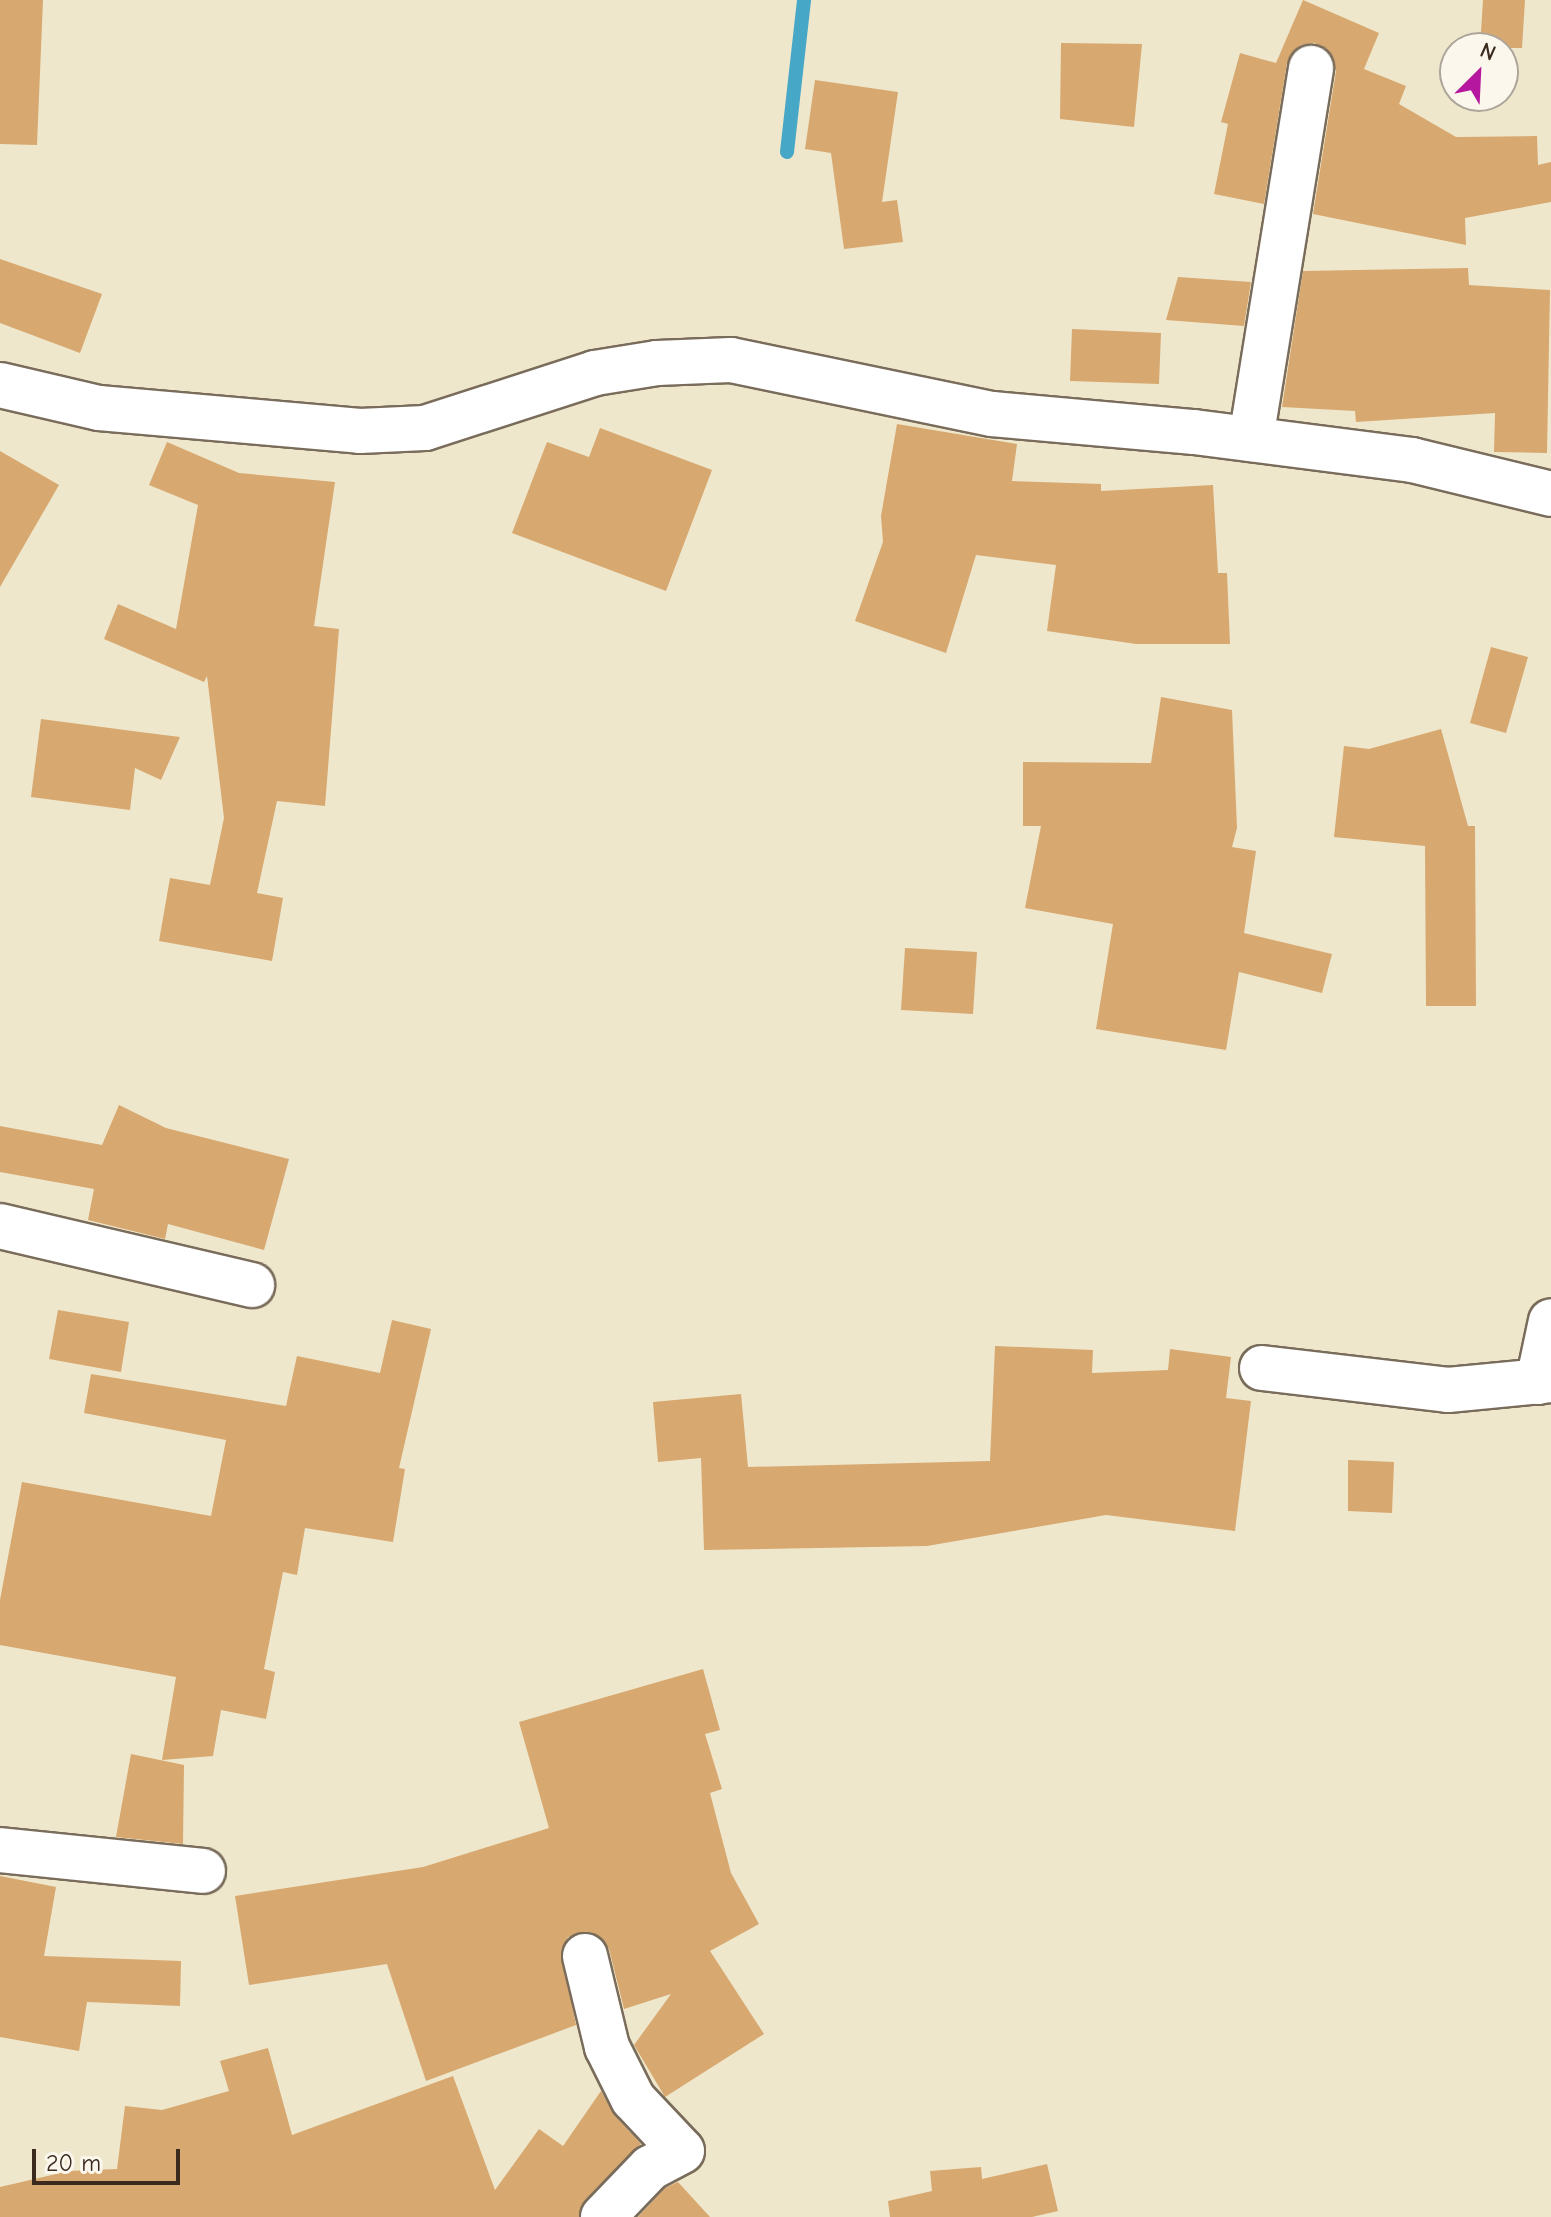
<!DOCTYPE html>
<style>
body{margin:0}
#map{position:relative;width:1551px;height:2217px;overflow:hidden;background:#efe7cc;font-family:"Comic Neue",sans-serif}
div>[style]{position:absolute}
.stream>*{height:14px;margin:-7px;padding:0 7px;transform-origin:7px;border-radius:7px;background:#46a7c6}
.building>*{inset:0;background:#d7a86f}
.roads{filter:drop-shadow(2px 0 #7a6c5b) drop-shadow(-2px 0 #7a6c5b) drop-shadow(0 2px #7a6c5b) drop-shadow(0 -2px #7a6c5b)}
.street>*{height:44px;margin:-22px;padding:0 22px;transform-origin:22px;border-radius:22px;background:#fff}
span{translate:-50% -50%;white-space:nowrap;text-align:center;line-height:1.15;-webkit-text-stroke:6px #fbf7ec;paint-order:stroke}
.north{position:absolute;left:1439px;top:32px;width:80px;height:80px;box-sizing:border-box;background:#fbf7ec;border:2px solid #aea59a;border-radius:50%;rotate:24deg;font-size:22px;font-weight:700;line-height:32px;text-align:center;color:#3b2a1e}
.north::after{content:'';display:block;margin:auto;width:28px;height:36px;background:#b5179e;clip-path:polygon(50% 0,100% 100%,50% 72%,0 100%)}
.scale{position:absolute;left:32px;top:2149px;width:148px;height:36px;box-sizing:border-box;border:4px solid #3b2a1e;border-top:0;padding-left:10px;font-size:24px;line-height:28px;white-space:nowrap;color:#3b2a1e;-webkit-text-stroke:6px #fbf7ec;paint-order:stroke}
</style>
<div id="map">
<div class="stream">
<i style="left:787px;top:152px;width:153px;rotate:-83.6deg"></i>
</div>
<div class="building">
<i style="clip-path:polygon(0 0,43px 0,37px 145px,0 144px)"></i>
<i style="clip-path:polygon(1303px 0,1379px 33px,1364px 69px,1406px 86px,1399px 104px,1456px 137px,1537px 136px,1538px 165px,1551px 162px,1551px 202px,1465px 218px,1466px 245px,1313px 214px,1336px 71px,1327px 49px,1314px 43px,1301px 45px,1287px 63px,1264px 204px,1214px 194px,1228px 124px,1221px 122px,1240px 53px,1276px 63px)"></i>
<i style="clip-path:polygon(1483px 0,1525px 0,1522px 48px,1480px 48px)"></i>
<i style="clip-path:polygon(1061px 43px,1142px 44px,1134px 127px,1060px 119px)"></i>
<i style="clip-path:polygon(815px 80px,898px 92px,882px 202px,897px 200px,903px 242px,844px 249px,831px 153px,805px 149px)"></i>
<i style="clip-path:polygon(0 259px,102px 294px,80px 353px,0 323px)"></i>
<i style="clip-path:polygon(1468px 268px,1469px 285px,1550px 290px,1547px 453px,1494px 452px,1495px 413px,1356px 422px,1355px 411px,1282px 407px,1303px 271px)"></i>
<i style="clip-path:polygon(1178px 277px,1251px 282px,1244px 326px,1166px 320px)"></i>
<i style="clip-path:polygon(1072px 329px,1161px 333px,1159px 384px,1070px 381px)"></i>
<i style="clip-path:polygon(897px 424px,1017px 444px,1012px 481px,1101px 484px,1101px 491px,1213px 485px,1218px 573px,1227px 573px,1230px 644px,1136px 644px,1047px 631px,1056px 565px,976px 555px,946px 653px,855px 621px,883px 542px,881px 516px)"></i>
<i style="clip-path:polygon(600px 428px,712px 470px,666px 591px,512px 533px,547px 442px,589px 457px)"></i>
<i style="clip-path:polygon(167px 442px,239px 473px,335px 482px,314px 626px,339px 629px,325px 806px,277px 801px,257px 893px,283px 898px,272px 961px,159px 941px,170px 878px,210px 885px,224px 818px,207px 676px,204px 682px,104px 639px,118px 604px,176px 629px,198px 505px,149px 485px)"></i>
<i style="clip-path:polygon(0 451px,59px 485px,0 587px)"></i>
<i style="clip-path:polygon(1491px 647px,1528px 657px,1506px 733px,1470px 723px)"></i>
<i style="clip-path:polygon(1161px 697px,1232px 710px,1237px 828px,1232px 847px,1256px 851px,1244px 933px,1332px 954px,1322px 993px,1239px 972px,1226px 1050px,1096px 1029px,1113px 924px,1025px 908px,1041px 826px,1023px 826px,1023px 762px,1151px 763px)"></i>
<i style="clip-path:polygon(41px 719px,140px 732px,180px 737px,161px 780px,135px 768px,130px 810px,31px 797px)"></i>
<i style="clip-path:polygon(1441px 729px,1468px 826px,1475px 826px,1476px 1006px,1426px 1006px,1425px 846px,1334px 837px,1344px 746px,1369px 749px)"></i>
<i style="clip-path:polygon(905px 948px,977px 952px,973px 1014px,901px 1010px)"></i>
<i style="clip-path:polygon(119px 1105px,166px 1128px,289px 1159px,264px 1250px,168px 1224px,165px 1239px,88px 1220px,94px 1189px,0 1172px,0 1126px,102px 1145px)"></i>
<i style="clip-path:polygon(58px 1310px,129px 1322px,121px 1372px,49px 1359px)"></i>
<i style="clip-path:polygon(392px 1320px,431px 1329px,399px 1468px,405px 1469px,393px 1542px,305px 1528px,297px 1575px,283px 1572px,264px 1669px,275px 1672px,266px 1719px,221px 1710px,213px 1756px,162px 1760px,176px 1677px,0 1645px,0 1600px,22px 1482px,211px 1516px,226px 1440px,84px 1413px,91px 1374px,286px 1406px,297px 1356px,380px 1373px)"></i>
<i style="clip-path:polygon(995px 1346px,1093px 1350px,1092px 1373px,1168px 1370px,1170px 1349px,1231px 1357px,1226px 1398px,1251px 1401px,1235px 1531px,1106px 1515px,927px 1546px,704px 1550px,701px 1458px,658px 1462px,653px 1402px,741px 1394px,748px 1467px,990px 1461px)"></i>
<i style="clip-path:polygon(1348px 1460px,1394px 1462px,1392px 1513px,1348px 1511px)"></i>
<i style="clip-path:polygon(703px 1669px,720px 1730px,705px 1734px,722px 1789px,710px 1793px,731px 1873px,759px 1924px,710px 1951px,764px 2034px,665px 2097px,634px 2045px,671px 1994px,624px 2009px,609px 1949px,591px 1932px,568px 1937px,561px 1950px,576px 2025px,426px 2081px,387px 1964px,249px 1985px,235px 1896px,423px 1867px,549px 1828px,519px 1722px)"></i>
<i style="clip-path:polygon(131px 1754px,184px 1765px,183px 1844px,116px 1837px)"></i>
<i style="clip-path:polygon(0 1876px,56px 1887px,44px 1956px,181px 1961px,180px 2006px,87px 2002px,79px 2051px,0 2037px)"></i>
<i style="clip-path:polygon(268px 2048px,292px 2135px,453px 2076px,495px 2190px,539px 2129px,563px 2146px,601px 2091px,615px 2116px,641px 2144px,585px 2200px,579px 2217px,0 2217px,0 2187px,69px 2171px,117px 2169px,125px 2106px,162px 2110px,229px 2091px,220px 2061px)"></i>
<i style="clip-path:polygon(1047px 2164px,1058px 2211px,1032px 2217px,890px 2217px,888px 2201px,932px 2191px,930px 2171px,981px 2167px,982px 2179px)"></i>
<i style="clip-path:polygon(678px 2182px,710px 2217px,638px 2217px,665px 2188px)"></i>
</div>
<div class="roads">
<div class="street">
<i style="left:0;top:385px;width:102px;rotate:13.1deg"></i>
<i style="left:99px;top:408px;width:262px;rotate:5deg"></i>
<i style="left:360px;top:431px;width:65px;rotate:-2.6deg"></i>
<i style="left:425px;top:428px;width:179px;rotate:-17.9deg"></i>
<i style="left:595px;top:373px;width:63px;rotate:-9.2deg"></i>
<i style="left:657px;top:363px;width:74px;rotate:-2.3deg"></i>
<i style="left:731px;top:360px;width:267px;rotate:11.7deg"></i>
<i style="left:992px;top:414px;width:203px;rotate:5.1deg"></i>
<i style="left:1194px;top:432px;width:220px;rotate:7.3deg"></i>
<i style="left:1412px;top:460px;width:143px;rotate:13.7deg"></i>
<i style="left:1251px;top:439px;width:376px;rotate:-80.8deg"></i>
<i style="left:0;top:1226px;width:259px;rotate:13.2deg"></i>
<i style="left:1262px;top:1368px;width:187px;rotate:6.7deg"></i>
<i style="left:1448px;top:1390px;width:103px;rotate:-5.5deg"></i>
<i style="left:1538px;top:1382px;width:62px;rotate:-78deg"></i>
<i style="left:0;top:1850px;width:204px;rotate:5.9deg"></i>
<i style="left:585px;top:1956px;width:94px;rotate:76.4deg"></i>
<i style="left:607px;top:2047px;width:58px;rotate:63.4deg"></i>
<i style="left:633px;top:2099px;width:71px;rotate:46.7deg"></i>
<i style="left:682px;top:2151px;width:36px;rotate:152deg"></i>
<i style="left:650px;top:2168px;width:68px;rotate:133.8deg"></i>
</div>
</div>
<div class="north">N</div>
<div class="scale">20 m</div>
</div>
